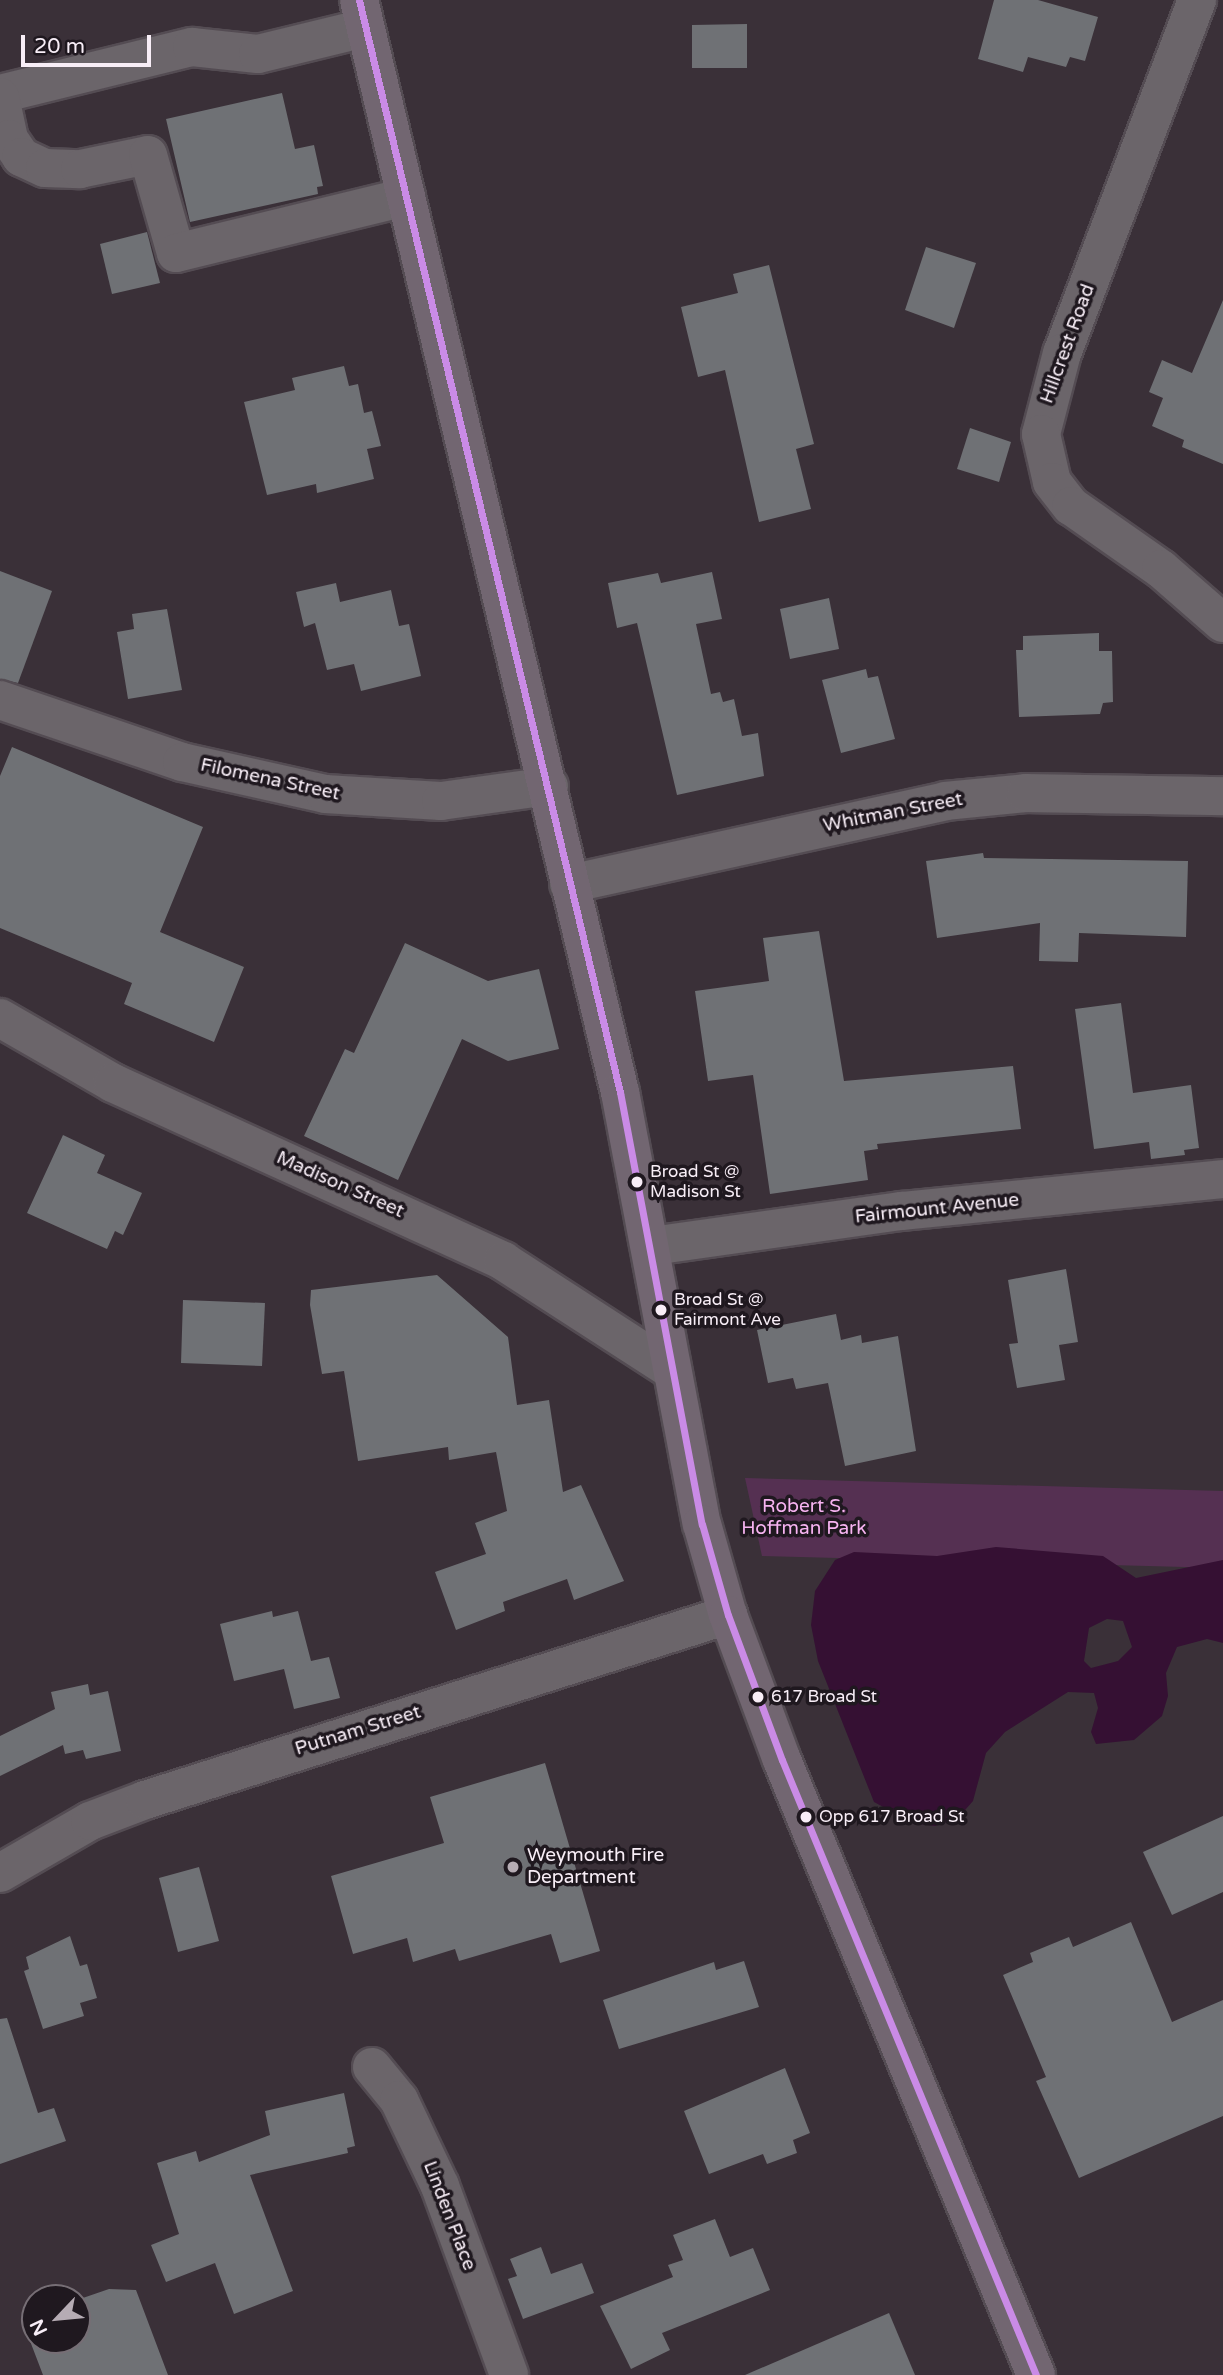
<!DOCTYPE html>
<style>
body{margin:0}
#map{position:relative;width:1223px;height:2375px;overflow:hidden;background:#3a3038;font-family:"Varela Round",sans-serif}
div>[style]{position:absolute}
.green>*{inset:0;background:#553052}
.water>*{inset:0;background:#351033}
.building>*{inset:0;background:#6f7175}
.roads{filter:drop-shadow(2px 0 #544c53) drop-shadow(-2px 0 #544c53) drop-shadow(0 2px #544c53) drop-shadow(0 -2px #544c53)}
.minor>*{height:38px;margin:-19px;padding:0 19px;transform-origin:19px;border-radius:19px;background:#6b656a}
.major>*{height:38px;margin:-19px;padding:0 19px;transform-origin:19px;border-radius:19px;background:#726671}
.bus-1>*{height:7px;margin:-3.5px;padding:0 3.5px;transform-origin:3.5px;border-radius:3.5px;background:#ca8be6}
.dots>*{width:19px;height:19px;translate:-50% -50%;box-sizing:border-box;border:4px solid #1f181f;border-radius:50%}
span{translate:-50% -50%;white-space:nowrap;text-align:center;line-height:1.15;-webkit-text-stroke:7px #1f181f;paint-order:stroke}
.bus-label{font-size:17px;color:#f8eef7}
.left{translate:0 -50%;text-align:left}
.street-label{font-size:19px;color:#f8eef7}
.park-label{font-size:19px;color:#f7b3f1}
.poi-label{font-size:19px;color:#f8eef7}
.north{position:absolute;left:21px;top:2284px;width:70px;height:70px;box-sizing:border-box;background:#1f181f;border:2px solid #766e75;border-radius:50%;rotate:244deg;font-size:19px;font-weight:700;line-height:28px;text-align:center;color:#f8eef7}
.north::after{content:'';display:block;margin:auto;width:24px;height:32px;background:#b6acb4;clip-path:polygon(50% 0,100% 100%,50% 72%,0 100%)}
.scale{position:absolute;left:21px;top:35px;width:130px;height:32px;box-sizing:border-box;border:4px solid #f8eef7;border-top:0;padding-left:9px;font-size:21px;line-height:24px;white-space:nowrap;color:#f8eef7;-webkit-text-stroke:5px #1f181f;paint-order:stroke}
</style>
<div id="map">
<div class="green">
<i style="clip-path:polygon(745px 1478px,1223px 1491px,1223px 1568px,762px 1556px)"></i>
</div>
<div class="water">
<i style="clip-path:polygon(evenodd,996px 1547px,1103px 1556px,1136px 1578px,1223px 1560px,1223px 1643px,1207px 1639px,1177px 1647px,1166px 1673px,1168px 1696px,1162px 1716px,1134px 1740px,1096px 1744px,1091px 1732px,1098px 1708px,1094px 1693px,1068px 1692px,1005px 1732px,986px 1753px,973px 1801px,958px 1818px,935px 1826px,913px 1823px,874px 1802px,818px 1661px,811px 1625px,815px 1591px,835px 1560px,854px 1552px,937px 1556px,996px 1547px,1107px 1619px,1123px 1621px,1132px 1647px,1118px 1661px,1091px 1668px,1084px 1661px,1089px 1628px,1107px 1619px)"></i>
</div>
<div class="building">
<i style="clip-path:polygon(994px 0,1038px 0,1098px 17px,1085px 61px,1070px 57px,1066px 67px,1028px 57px,1023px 72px,978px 59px)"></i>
<i style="clip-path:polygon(747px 24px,747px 68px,692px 68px,692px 25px)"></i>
<i style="clip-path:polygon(282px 93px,295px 149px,314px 145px,323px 186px,317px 187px,318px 194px,190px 222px,166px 119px)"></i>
<i style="clip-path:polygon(147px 232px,160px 283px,112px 294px,100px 244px)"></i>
<i style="clip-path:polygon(926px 247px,976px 263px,954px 328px,905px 310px)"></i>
<i style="clip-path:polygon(769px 265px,814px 444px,796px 449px,811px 509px,759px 522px,725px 370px,698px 377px,681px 307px,738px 293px,733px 274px)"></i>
<i style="clip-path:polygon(1223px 300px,1223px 464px,1182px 447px,1184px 440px,1152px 426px,1163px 398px,1149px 392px,1162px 360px,1192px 373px)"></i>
<i style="clip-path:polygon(344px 366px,349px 386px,358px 384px,364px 413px,372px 411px,381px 446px,367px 449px,374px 479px,317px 493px,316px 484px,267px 495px,244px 402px,295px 390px,292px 378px)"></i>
<i style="clip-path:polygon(970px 428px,1011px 442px,999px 482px,957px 469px)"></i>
<i style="clip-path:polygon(0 571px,52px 591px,18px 683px,0 679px)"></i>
<i style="clip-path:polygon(712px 572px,722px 619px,696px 624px,711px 694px,720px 692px,723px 702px,734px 699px,742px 736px,758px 733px,764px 776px,677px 795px,637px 623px,617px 628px,608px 583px,658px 573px,661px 583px)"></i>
<i style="clip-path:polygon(336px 583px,340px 602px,391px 590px,399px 626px,409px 624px,421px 676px,361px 691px,354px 664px,327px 670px,315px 623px,304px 627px,296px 592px)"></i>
<i style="clip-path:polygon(829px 598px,839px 649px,790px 659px,780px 609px)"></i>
<i style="clip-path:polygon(167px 609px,182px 690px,128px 699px,117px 632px,134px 629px,132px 614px)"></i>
<i style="clip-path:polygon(1099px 633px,1099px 651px,1112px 651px,1113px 702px,1103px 703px,1100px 714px,1019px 717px,1016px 650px,1023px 650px,1023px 636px)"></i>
<i style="clip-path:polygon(866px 669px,868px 678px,878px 676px,895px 739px,841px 753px,822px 680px)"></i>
<i style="clip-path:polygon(12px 747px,203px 827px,160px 932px,244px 967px,214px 1042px,124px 1004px,132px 983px,0 928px,0 776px)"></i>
<i style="clip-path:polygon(983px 853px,984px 858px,1188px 861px,1186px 937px,1079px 933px,1078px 962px,1039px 961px,1040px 923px,937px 938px,926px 861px)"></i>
<i style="clip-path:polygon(819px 931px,844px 1081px,1013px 1066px,1021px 1129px,877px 1144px,878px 1149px,864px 1151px,868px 1180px,770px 1194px,753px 1075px,708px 1081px,695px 991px,769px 981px,763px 938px)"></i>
<i style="clip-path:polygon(405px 943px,488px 981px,539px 969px,559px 1049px,508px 1061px,462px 1039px,398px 1180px,304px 1136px,345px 1049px,354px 1053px)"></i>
<i style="clip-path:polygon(1121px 1003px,1133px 1093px,1191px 1085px,1199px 1148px,1184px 1150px,1185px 1155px,1151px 1159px,1149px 1142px,1094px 1149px,1075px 1009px)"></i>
<i style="clip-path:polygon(63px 1135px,105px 1155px,97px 1173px,142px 1193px,123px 1235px,115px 1231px,107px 1249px,27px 1213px)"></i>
<i style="clip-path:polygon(1066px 1269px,1078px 1342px,1059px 1345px,1065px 1380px,1017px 1388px,1009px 1344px,1018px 1343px,1008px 1280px)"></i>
<i style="clip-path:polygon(437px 1275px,508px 1337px,517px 1405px,549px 1400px,563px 1492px,581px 1485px,624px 1581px,574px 1600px,567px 1579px,503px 1602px,505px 1611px,456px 1630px,435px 1572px,486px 1554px,475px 1523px,507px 1511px,496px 1452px,449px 1460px,448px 1447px,358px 1461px,344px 1371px,322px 1374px,310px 1305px,311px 1290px)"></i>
<i style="clip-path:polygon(183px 1300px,265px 1303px,262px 1366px,181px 1363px)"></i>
<i style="clip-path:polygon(836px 1314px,841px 1340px,861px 1335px,862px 1343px,898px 1336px,916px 1451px,845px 1466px,828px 1383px,796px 1389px,793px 1378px,768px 1383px,757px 1330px)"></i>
<i style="clip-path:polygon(272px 1611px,273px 1617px,298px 1611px,311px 1661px,329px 1657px,340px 1698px,294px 1709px,284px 1669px,234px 1681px,220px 1624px)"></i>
<i style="clip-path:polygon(88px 1684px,90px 1695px,108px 1691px,121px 1751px,86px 1759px,83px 1750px,65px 1754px,63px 1745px,0 1776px,0 1736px,55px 1709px,51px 1692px)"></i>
<i style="clip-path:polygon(545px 1763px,600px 1951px,560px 1963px,551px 1934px,459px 1961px,455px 1949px,413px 1962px,407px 1938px,353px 1954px,331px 1876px,444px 1843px,430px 1797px)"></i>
<i style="clip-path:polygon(1223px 1816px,1223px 1892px,1172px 1915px,1143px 1852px)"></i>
<i style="clip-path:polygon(199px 1867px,219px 1941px,178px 1952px,159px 1878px)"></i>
<i style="clip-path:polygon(1131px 1922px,1172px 2022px,1223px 2000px,1223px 2116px,1079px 2178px,1036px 2081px,1046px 2077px,1003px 1975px,1033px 1962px,1030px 1953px,1069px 1937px,1073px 1947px)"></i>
<i style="clip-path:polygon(70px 1936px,80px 1966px,87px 1964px,97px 1998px,80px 2003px,84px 2016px,43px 2029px,24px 1971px,29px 1969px,26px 1957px)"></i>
<i style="clip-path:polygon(744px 1961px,759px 2007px,619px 2049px,603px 2000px,714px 1962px,716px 1970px)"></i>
<i style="clip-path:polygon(7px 2018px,38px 2113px,54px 2108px,66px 2141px,0 2164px,0 2019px)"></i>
<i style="clip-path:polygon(785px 2068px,810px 2133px,793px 2140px,797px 2153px,767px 2164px,763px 2154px,709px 2174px,684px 2111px)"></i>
<i style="clip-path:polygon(344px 2093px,355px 2146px,347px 2148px,348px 2153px,250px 2175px,293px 2291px,234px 2314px,215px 2263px,166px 2282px,151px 2245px,179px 2234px,157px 2163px,196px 2151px,199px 2162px,270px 2135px,265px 2111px)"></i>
<i style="clip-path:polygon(715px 2219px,730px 2257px,753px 2248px,770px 2290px,662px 2333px,670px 2350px,631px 2369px,600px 2306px,673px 2277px,668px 2265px,683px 2260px,673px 2235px)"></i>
<i style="clip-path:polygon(541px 2247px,551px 2274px,582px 2263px,594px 2293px,523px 2319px,508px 2279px,517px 2276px,510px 2259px)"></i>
<i style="clip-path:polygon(109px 2289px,136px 2290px,168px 2375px,43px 2375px,22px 2320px,35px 2316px,35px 2340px,77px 2340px,77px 2300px)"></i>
<i style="clip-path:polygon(889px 2313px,915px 2375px,745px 2375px)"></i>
</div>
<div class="roads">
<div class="minor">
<i style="left:1197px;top:0;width:378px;rotate:110.9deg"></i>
<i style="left:1062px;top:353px;width:84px;rotate:104.5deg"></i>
<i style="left:1041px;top:434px;width:49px;rotate:77.1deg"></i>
<i style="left:1052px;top:482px;width:31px;rotate:52deg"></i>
<i style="left:1071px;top:506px;width:110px;rotate:35deg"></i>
<i style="left:1161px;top:569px;width:82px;rotate:41.1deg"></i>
<i style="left:0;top:94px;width:198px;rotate:-13.8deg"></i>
<i style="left:192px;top:47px;width:66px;rotate:6.1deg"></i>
<i style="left:258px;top:54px;width:110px;rotate:-13.7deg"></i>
<i style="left:0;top:97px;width:43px;rotate:77.9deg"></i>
<i style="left:9px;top:139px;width:22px;rotate:56deg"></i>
<i style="left:21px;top:157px;width:26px;rotate:25deg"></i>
<i style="left:45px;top:168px;width:35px;rotate:2deg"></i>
<i style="left:80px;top:169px;width:69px;rotate:-11.6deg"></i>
<i style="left:148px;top:155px;width:102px;rotate:74.1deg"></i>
<i style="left:176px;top:253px;width:237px;rotate:-13.7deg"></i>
<i style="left:0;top:700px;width:192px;rotate:18.8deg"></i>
<i style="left:182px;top:762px;width:147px;rotate:12.6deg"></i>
<i style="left:325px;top:794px;width:116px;rotate:3.5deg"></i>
<i style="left:441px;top:801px;width:109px;rotate:-7.9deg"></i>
<i style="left:569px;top:884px;width:385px;rotate:-12.4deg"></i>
<i style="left:945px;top:801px;width:81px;rotate:-5.6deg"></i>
<i style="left:1026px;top:793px;width:197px;rotate:0.9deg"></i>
<i style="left:0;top:1018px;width:130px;rotate:29.9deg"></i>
<i style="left:113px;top:1083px;width:429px;rotate:24.5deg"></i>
<i style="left:503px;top:1261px;width:199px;rotate:32.9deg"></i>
<i style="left:652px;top:1246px;width:252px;rotate:-8deg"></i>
<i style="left:902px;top:1211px;width:323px;rotate:-5.7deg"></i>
<i style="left:0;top:1873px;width:104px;rotate:-30deg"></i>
<i style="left:90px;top:1821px;width:59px;rotate:-20.9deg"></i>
<i style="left:145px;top:1800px;width:612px;rotate:-17.61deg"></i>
<i style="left:372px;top:2067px;width:43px;rotate:50.7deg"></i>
<i style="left:399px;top:2100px;width:95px;rotate:64.5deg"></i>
<i style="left:440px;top:2186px;width:201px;rotate:69.9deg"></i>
</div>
<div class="major">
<i style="left:359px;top:0;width:1123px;rotate:76.56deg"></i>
<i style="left:620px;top:1092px;width:440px;rotate:79.3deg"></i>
<i style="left:702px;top:1524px;width:95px;rotate:74.1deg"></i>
<i style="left:728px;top:1615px;width:155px;rotate:69.6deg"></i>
<i style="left:782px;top:1760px;width:665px;rotate:67.56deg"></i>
</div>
</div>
<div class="bus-1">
<i style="left:359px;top:0;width:1123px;rotate:76.56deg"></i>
<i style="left:620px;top:1092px;width:440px;rotate:79.3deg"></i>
<i style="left:702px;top:1524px;width:95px;rotate:74.1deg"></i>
<i style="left:728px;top:1615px;width:155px;rotate:69.6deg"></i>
<i style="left:782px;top:1760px;width:665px;rotate:67.56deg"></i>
</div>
<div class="dots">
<i style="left:637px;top:1182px;background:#f8eef7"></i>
<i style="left:661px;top:1310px;background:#f8eef7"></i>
<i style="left:758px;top:1697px;background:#f8eef7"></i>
<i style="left:806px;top:1817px;background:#f8eef7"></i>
<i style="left:513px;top:1867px;background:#b6acb4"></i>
</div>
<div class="bus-label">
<span class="left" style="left:650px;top:1182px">Broad St @<br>Madison St</span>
<span class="left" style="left:674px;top:1310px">Broad St @<br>Fairmont Ave</span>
<span class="left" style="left:771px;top:1697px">617 Broad St</span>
<span class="left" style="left:819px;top:1817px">Opp 617 Broad St</span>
</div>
<div class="street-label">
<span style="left:1068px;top:344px;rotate:-70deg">Hillcrest Road</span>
<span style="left:270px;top:780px;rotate:12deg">Filomena Street</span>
<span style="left:893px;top:813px;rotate:-11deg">Whitman Street</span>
<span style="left:340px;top:1185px;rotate:24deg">Madison Street</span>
<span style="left:937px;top:1209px;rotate:-6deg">Fairmount Avenue</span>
<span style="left:358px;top:1731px;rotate:-17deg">Putnam Street</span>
<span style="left:449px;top:2216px;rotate:69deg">Linden Place</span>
</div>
<div class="park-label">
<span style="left:804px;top:1518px">Robert S.<br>Hoffman Park</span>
</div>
<div class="poi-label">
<span class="left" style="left:527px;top:1867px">Weymouth Fire<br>Department</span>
</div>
<div class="north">N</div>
<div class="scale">20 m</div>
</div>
